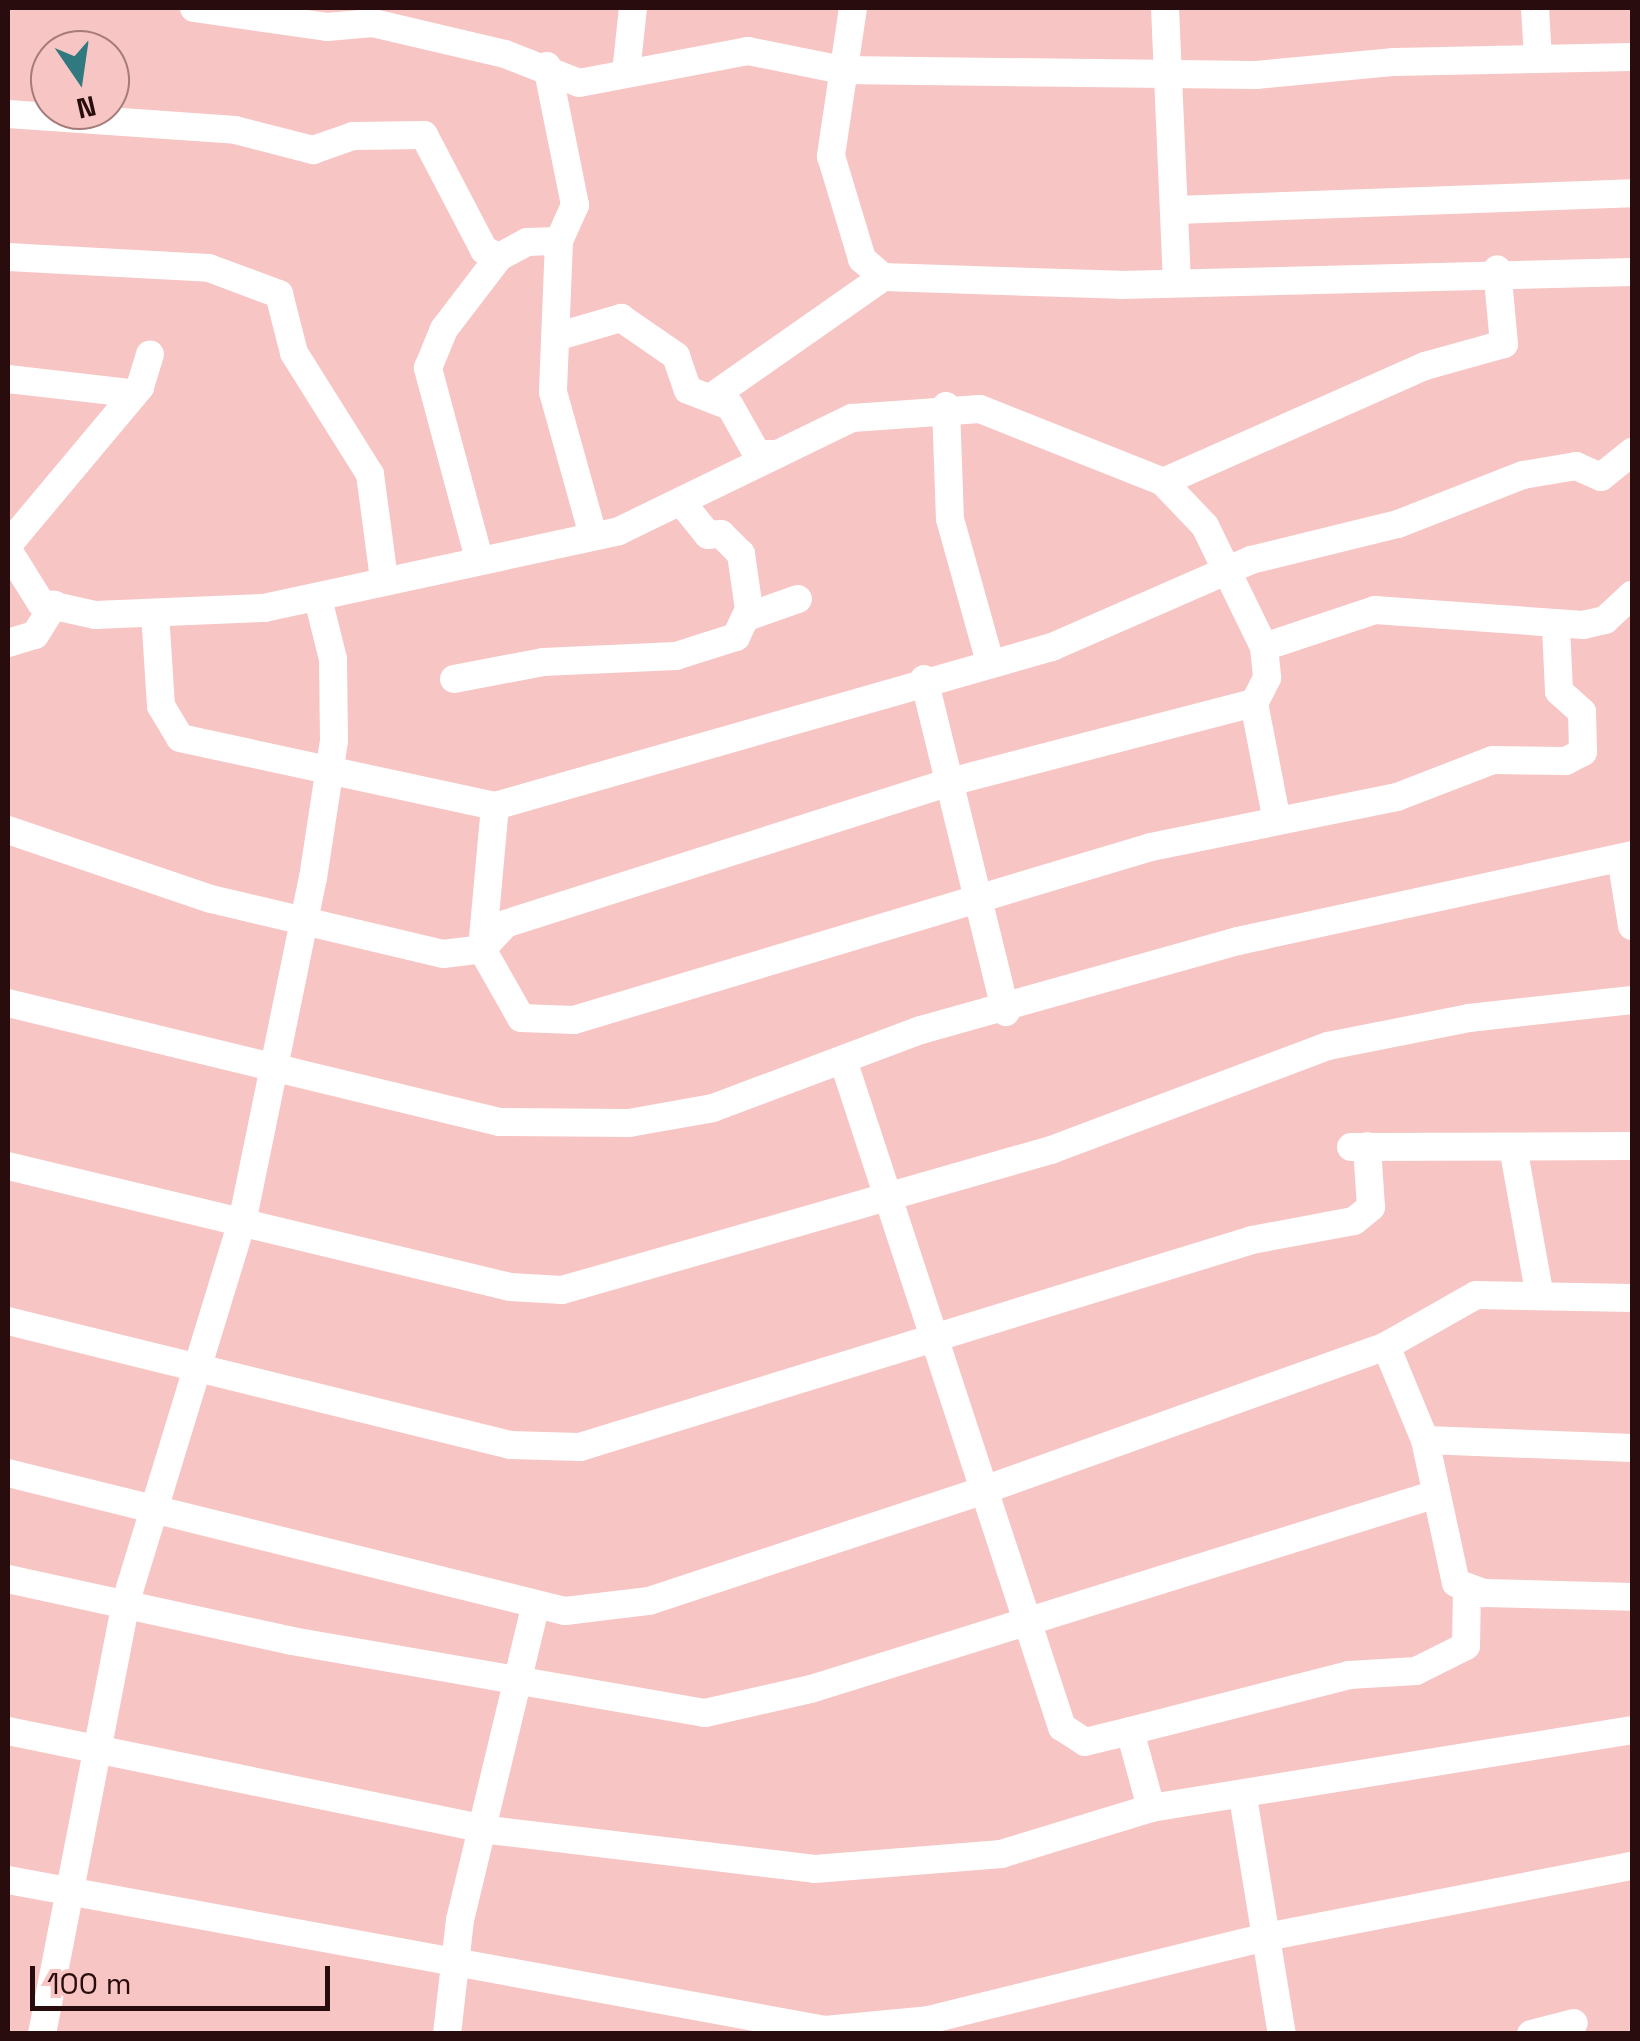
<!DOCTYPE html>
<style>
body{margin:0}
#map{position:relative;width:1640px;height:2041px;overflow:hidden;background:#f7c5c3;font-family:"Space Grotesk",sans-serif}
div>[style]{position:absolute}
.minor>*{height:28px;margin:-14px;padding:0 14px;transform-origin:14px;border-radius:14px;background:#fff}
span{translate:-50% -50%;white-space:nowrap;text-align:center;line-height:1.15;-webkit-text-stroke:8px #f7c5c3;paint-order:stroke}
.frame{position:absolute;inset:0;border:10px solid #290d0e;pointer-events:none}
.north{position:absolute;left:30px;top:30px;width:100px;height:100px;box-sizing:border-box;background:#f7c5c3;border:2px solid #a57b7b;border-radius:50%;rotate:167deg;font-size:28px;font-weight:700;line-height:40px;text-align:center;color:#290d0e}
.north::after{content:'';display:block;margin:auto;width:35px;height:45px;background:#30797e;clip-path:polygon(50% 0,100% 100%,50% 72%,0 100%)}
.scale{position:absolute;left:30px;top:1966px;width:300px;height:45px;box-sizing:border-box;border:5px solid #290d0e;border-top:0;padding-left:12px;font-size:30px;line-height:35px;white-space:nowrap;color:#290d0e;-webkit-text-stroke:8px #f7c5c3;paint-order:stroke}
</style>
<div id="map">
<div class="minor">
<i style="left:194px;top:8px;width:134px;rotate:8.1deg"></i>
<i style="left:327px;top:27px;width:46px;rotate:-5deg"></i>
<i style="left:373px;top:23px;width:136px;rotate:13.2deg"></i>
<i style="left:505px;top:54px;width:79px;rotate:21.4deg"></i>
<i style="left:579px;top:83px;width:172px;rotate:-10.7deg"></i>
<i style="left:748px;top:51px;width:96px;rotate:11.4deg"></i>
<i style="left:842px;top:70px;width:414px;rotate:0.7deg"></i>
<i style="left:1256px;top:75px;width:139px;rotate:-5.4deg"></i>
<i style="left:1394px;top:62px;width:238px;rotate:-1.2deg"></i>
<i style="left:853px;top:8px;width:150px;rotate:98.5deg"></i>
<i style="left:831px;top:156px;width:108px;rotate:73.2deg"></i>
<i style="left:862px;top:259px;width:28px;rotate:41deg"></i>
<i style="left:883px;top:277px;width:237px;rotate:1.9deg"></i>
<i style="left:1120px;top:285px;width:512px;rotate:-1.45deg"></i>
<i style="left:1165px;top:8px;width:274px;rotate:87.5deg"></i>
<i style="left:1535px;top:8px;width:51px;rotate:86.6deg"></i>
<i style="left:547px;top:66px;width:142px;rotate:78.6deg"></i>
<i style="left:575px;top:205px;width:39px;rotate:114deg"></i>
<i style="left:559px;top:241px;width:151px;rotate:92.3deg"></i>
<i style="left:553px;top:392px;width:148px;rotate:74.4deg"></i>
<i style="left:626px;top:73px;width:65px;rotate:-83.9deg"></i>
<i style="left:8px;top:114px;width:228px;rotate:4deg"></i>
<i style="left:235px;top:130px;width:81px;rotate:14.4deg"></i>
<i style="left:313px;top:150px;width:42px;rotate:-19.3deg"></i>
<i style="left:353px;top:136px;width:71px;rotate:-0.8deg"></i>
<i style="left:424px;top:135px;width:130px;rotate:62.4deg"></i>
<i style="left:484px;top:250px;width:17px;rotate:25deg"></i>
<i style="left:499px;top:257px;width:32px;rotate:-28deg"></i>
<i style="left:527px;top:242px;width:32px;rotate:-2deg"></i>
<i style="left:1176px;top:210px;width:456px;rotate:-2.1deg"></i>
<i style="left:8px;top:257px;width:201px;rotate:3.1deg"></i>
<i style="left:209px;top:268px;width:75px;rotate:20.4deg"></i>
<i style="left:279px;top:294px;width:61px;rotate:75.7deg"></i>
<i style="left:294px;top:353px;width:143px;rotate:57.9deg"></i>
<i style="left:370px;top:474px;width:106px;rotate:82.4deg"></i>
<i style="left:559px;top:336px;width:65px;rotate:-16.2deg"></i>
<i style="left:621px;top:318px;width:67px;rotate:34.6deg"></i>
<i style="left:676px;top:356px;width:36px;rotate:71deg"></i>
<i style="left:688px;top:390px;width:45px;rotate:20.9deg"></i>
<i style="left:730px;top:406px;width:55px;rotate:60.6deg"></i>
<i style="left:757px;top:454px;width:18px"></i>
<i style="left:8px;top:379px;width:124px;rotate:6.5deg"></i>
<i style="left:716px;top:394px;width:204px;rotate:-35deg"></i>
<i style="left:946px;top:406px;width:113px;rotate:88deg"></i>
<i style="left:950px;top:519px;width:148px;rotate:74.4deg"></i>
<i style="left:1163px;top:482px;width:287px;rotate:-23.9deg"></i>
<i style="left:1425px;top:366px;width:82px;rotate:-15.6deg"></i>
<i style="left:1504px;top:344px;width:75px;rotate:-95.3deg"></i>
<i style="left:8px;top:545px;width:206px;rotate:-50.1deg"></i>
<i style="left:140px;top:387px;width:34px;rotate:-73deg"></i>
<i style="left:8px;top:550px;width:62px;rotate:58.1deg"></i>
<i style="left:41px;top:603px;width:55px;rotate:12.5deg"></i>
<i style="left:95px;top:615px;width:169px;rotate:-2.4deg"></i>
<i style="left:264px;top:608px;width:363px;rotate:-12.2deg"></i>
<i style="left:619px;top:531px;width:259px;rotate:-25.9deg"></i>
<i style="left:852px;top:418px;width:128px;rotate:-4deg"></i>
<i style="left:980px;top:409px;width:197px;rotate:21.7deg"></i>
<i style="left:1163px;top:482px;width:61px;rotate:46.3deg"></i>
<i style="left:1205px;top:526px;width:135px;rotate:64deg"></i>
<i style="left:1264px;top:647px;width:31px;rotate:84deg"></i>
<i style="left:1267px;top:678px;width:28px;rotate:117deg"></i>
<i style="left:1254px;top:703px;width:115px;rotate:79deg"></i>
<i style="left:478px;top:555px;width:194px;rotate:-105deg"></i>
<i style="left:428px;top:368px;width:42px;rotate:-67.7deg"></i>
<i style="left:444px;top:329px;width:91px;rotate:-52.6deg"></i>
<i style="left:155px;top:613px;width:93px;rotate:86.3deg"></i>
<i style="left:161px;top:706px;width:37px;rotate:59deg"></i>
<i style="left:180px;top:738px;width:322px;rotate:12.2deg"></i>
<i style="left:495px;top:806px;width:579px;rotate:-15.93deg"></i>
<i style="left:1052px;top:647px;width:217px;rotate:-23.6deg"></i>
<i style="left:1251px;top:560px;width:151px;rotate:-13.8deg"></i>
<i style="left:1398px;top:524px;width:134px;rotate:-21.4deg"></i>
<i style="left:1523px;top:475px;width:54px;rotate:-9.6deg"></i>
<i style="left:1576px;top:466px;width:27px;rotate:24deg"></i>
<i style="left:1601px;top:477px;width:40px;rotate:-39deg"></i>
<i style="left:747px;top:617px;width:54px;rotate:-19.4deg"></i>
<i style="left:8px;top:643px;width:28px;rotate:-17deg"></i>
<i style="left:35px;top:635px;width:36px;rotate:-58deg"></i>
<i style="left:1264px;top:647px;width:117px;rotate:-18.4deg"></i>
<i style="left:1375px;top:610px;width:209px;rotate:4.1deg"></i>
<i style="left:1583px;top:625px;width:23px;rotate:-13deg"></i>
<i style="left:1605px;top:620px;width:37px;rotate:-43deg"></i>
<i style="left:454px;top:679px;width:91px;rotate:-10.8deg"></i>
<i style="left:543px;top:662px;width:133px;rotate:-2.6deg"></i>
<i style="left:676px;top:656px;width:63px;rotate:-17.6deg"></i>
<i style="left:736px;top:637px;width:31px;rotate:-65deg"></i>
<i style="left:749px;top:609px;width:56px;rotate:-98.3deg"></i>
<i style="left:741px;top:554px;width:28px;rotate:-135deg"></i>
<i style="left:721px;top:534px;width:13px;rotate:176deg"></i>
<i style="left:708px;top:535px;width:38px;rotate:-129deg"></i>
<i style="left:924px;top:679px;width:343px;rotate:76.2deg"></i>
<i style="left:495px;top:806px;width:144px;rotate:95.2deg"></i>
<i style="left:482px;top:949px;width:79px;rotate:60.5deg"></i>
<i style="left:521px;top:1018px;width:53px;rotate:2.2deg"></i>
<i style="left:574px;top:1020px;width:602px;rotate:-16.69deg"></i>
<i style="left:1151px;top:847px;width:251px;rotate:-11.5deg"></i>
<i style="left:1397px;top:797px;width:103px;rotate:-21.1deg"></i>
<i style="left:1493px;top:760px;width:73px;rotate:0.8deg"></i>
<i style="left:1566px;top:761px;width:19px;rotate:-28deg"></i>
<i style="left:1583px;top:752px;width:40px;rotate:-91.4deg"></i>
<i style="left:1582px;top:712px;width:31px;rotate:-138deg"></i>
<i style="left:1559px;top:691px;width:64px;rotate:-92.7deg"></i>
<i style="left:8px;top:830px;width:214px;rotate:18.8deg"></i>
<i style="left:211px;top:899px;width:238px;rotate:13.3deg"></i>
<i style="left:443px;top:954px;width:39px;rotate:-7deg"></i>
<i style="left:482px;top:949px;width:34px;rotate:-47deg"></i>
<i style="left:505px;top:924px;width:467px;rotate:-17.7deg"></i>
<i style="left:950px;top:782px;width:314px;rotate:-14.6deg"></i>
<i style="left:1621px;top:858px;width:69px;rotate:80.8deg"></i>
<i style="left:8px;top:1003px;width:505px;rotate:13.62deg"></i>
<i style="left:499px;top:1122px;width:130px;rotate:0.4deg"></i>
<i style="left:629px;top:1123px;width:85px;rotate:-10.1deg"></i>
<i style="left:713px;top:1108px;width:222px;rotate:-20.6deg"></i>
<i style="left:921px;top:1030px;width:329px;rotate:-15.7deg"></i>
<i style="left:1238px;top:941px;width:403px;rotate:-12.3deg"></i>
<i style="left:845px;top:1066px;width:696px;rotate:71.83deg"></i>
<i style="left:1062px;top:1727px;width:27px;rotate:33deg"></i>
<i style="left:1085px;top:1742px;width:46px;rotate:-13.7deg"></i>
<i style="left:1130px;top:1731px;width:80px;rotate:74.7deg"></i>
<i style="left:1351px;top:1147px;width:281px;rotate:-0.2deg"></i>
<i style="left:1513px;top:1147px;width:147px;rotate:79.8deg"></i>
<i style="left:8px;top:1166px;width:516px;rotate:13.55deg"></i>
<i style="left:510px;top:1287px;width:52px;rotate:3.3deg"></i>
<i style="left:562px;top:1290px;width:509px;rotate:-15.98deg"></i>
<i style="left:1051px;top:1150px;width:296px;rotate:-20.6deg"></i>
<i style="left:1328px;top:1046px;width:144px;rotate:-11.2deg"></i>
<i style="left:1469px;top:1018px;width:164px;rotate:-6.3deg"></i>
<i style="left:8px;top:1321px;width:517px;rotate:13.87deg"></i>
<i style="left:510px;top:1445px;width:70px;rotate:1.6deg"></i>
<i style="left:580px;top:1447px;width:703px;rotate:-17.12deg"></i>
<i style="left:1252px;top:1240px;width:104px;rotate:-10.6deg"></i>
<i style="left:1354px;top:1221px;width:22px;rotate:-39deg"></i>
<i style="left:1371px;top:1207px;width:61px;rotate:-93.8deg"></i>
<i style="left:1386px;top:1346px;width:102px;rotate:67.5deg"></i>
<i style="left:1425px;top:1440px;width:146px;rotate:77.8deg"></i>
<i style="left:1456px;top:1583px;width:30px;rotate:20deg"></i>
<i style="left:1484px;top:1593px;width:148px;rotate:1.5deg"></i>
<i style="left:1425px;top:1440px;width:207px;rotate:2.2deg"></i>
<i style="left:8px;top:1473px;width:574px;rotate:13.92deg"></i>
<i style="left:565px;top:1611px;width:85px;rotate:-6.8deg"></i>
<i style="left:649px;top:1601px;width:356px;rotate:-18.3deg"></i>
<i style="left:987px;top:1489px;width:424px;rotate:-19.7deg"></i>
<i style="left:1386px;top:1346px;width:103px;rotate:-29.5deg"></i>
<i style="left:1476px;top:1295px;width:156px;rotate:1.1deg"></i>
<i style="left:8px;top:1579px;width:291px;rotate:12.3deg"></i>
<i style="left:292px;top:1641px;width:419px;rotate:9.9deg"></i>
<i style="left:705px;top:1713px;width:109px;rotate:-12.8deg"></i>
<i style="left:811px;top:1689px;width:652px;rotate:-17.32deg"></i>
<i style="left:8px;top:1731px;width:491px;rotate:11.6deg"></i>
<i style="left:489px;top:1830px;width:328px;rotate:6.8deg"></i>
<i style="left:815px;top:1869px;width:187px;rotate:-4.6deg"></i>
<i style="left:1001px;top:1854px;width:157px;rotate:-17deg"></i>
<i style="left:1151px;top:1808px;width:487px;rotate:-9.2deg"></i>
<i style="left:1130px;top:1731px;width:226px;rotate:-14.3deg"></i>
<i style="left:1349px;top:1675px;width:67px;rotate:-3.4deg"></i>
<i style="left:1416px;top:1671px;width:56px;rotate:-26.6deg"></i>
<i style="left:1466px;top:1646px;width:55px;rotate:-89deg"></i>
<i style="left:1243px;top:1797px;width:240px;rotate:80.7deg"></i>
<i style="left:8px;top:1880px;width:831px;rotate:10.4deg"></i>
<i style="left:825px;top:2030px;width:103px;rotate:-5.5deg"></i>
<i style="left:928px;top:2020px;width:348px;rotate:-13.8deg"></i>
<i style="left:1266px;top:1937px;width:373px;rotate:-11deg"></i>
<i style="left:42px;top:2034px;width:441px;rotate:-79deg"></i>
<i style="left:126px;top:1601px;width:400px;rotate:-73deg"></i>
<i style="left:243px;top:1218px;width:347px;rotate:-78.4deg"></i>
<i style="left:313px;top:878px;width:139px;rotate:-81.3deg"></i>
<i style="left:334px;top:741px;width:82px;rotate:-90.7deg"></i>
<i style="left:333px;top:659px;width:62px;rotate:-104deg"></i>
<i style="left:447px;top:2034px;width:115px;rotate:-83.5deg"></i>
<i style="left:460px;top:1920px;width:322px;rotate:-76.5deg"></i>
<i style="left:1531px;top:2034px;width:44px;rotate:-14.3deg"></i>
</div>
<div class="frame"></div>
<div class="north">N</div>
<div class="scale">100 m</div>
</div>
